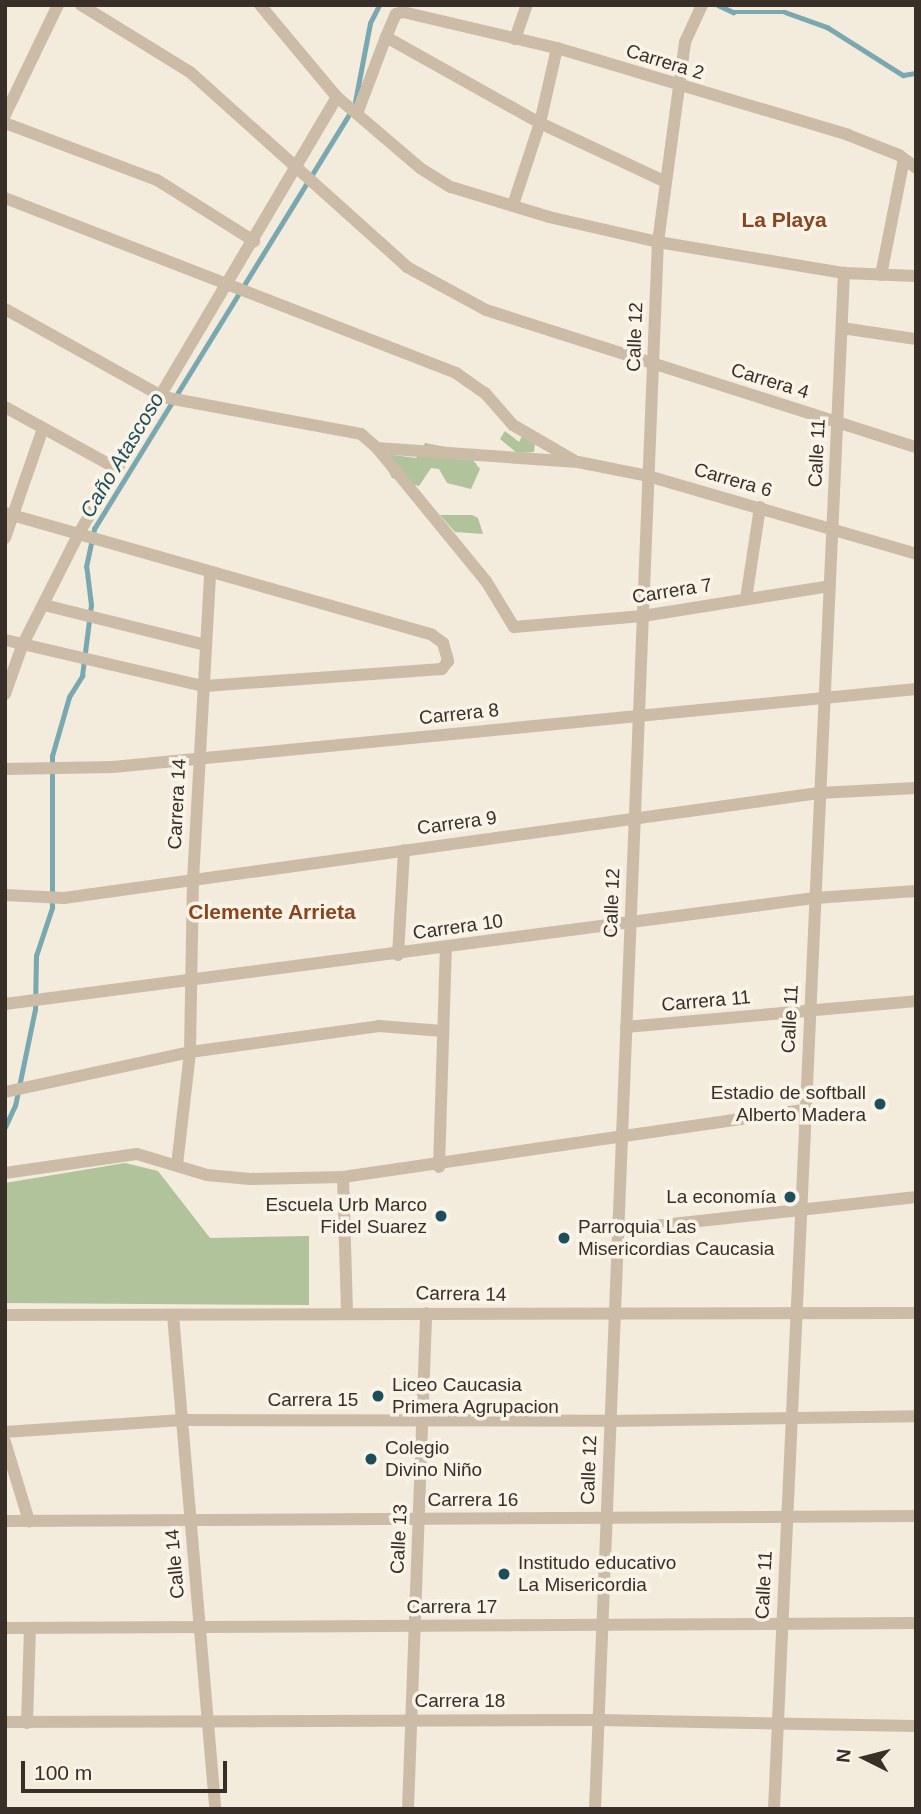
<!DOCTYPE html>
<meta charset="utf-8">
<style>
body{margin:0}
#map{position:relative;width:921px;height:1814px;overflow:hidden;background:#f3ebdc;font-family:Arial,sans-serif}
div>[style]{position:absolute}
.green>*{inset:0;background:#b0c39b}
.stream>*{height:4.5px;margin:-2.25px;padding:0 2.25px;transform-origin:2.25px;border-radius:2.25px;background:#79a8b1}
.minor>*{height:12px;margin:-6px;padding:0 6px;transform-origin:6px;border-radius:6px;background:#ccbca7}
.dots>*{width:19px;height:19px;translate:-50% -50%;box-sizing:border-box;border:4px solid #faf4e8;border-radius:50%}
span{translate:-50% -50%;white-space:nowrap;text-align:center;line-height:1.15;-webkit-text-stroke:7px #faf4e8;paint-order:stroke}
.street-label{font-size:19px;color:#382f28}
.poi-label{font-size:19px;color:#382f28}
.right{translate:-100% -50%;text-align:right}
.left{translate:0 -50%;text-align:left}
.neighbourhood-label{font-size:21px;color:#8a451e;font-weight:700}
.water-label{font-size:21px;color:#1c4f5b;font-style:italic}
.frame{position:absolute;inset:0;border:7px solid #382f28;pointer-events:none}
.north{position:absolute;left:830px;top:1723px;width:70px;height:70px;-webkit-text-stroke:5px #faf4e8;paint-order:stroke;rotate:276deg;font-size:19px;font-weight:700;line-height:28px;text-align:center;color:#382f28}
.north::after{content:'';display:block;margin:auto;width:24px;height:32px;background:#382f28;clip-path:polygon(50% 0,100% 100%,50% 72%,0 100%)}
.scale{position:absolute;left:21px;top:1761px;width:206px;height:32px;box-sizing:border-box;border:4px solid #382f28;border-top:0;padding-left:9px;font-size:21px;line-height:24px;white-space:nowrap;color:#382f28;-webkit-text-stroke:5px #faf4e8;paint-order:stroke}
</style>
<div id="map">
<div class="green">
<i style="clip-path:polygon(505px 431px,519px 442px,522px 436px,535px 442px,534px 452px,517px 453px,500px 439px)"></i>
<i style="clip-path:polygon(425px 443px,466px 451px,480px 469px,471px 489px,447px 483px,439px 469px,431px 468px,419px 486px,392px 478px,384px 462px,385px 454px,416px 458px)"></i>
<i style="clip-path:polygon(440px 515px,472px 515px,478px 518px,483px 534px,455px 532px)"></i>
<i style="clip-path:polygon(125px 1163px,158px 1171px,210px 1238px,309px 1236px,309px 1305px,5px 1303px,5px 1183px)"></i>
</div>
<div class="stream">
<i style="left:718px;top:5px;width:17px;rotate:25deg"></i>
<i style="left:733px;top:12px;width:52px"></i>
<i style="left:785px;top:12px;width:45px;rotate:19.7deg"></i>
<i style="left:827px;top:27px;width:90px;rotate:32.3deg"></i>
<i style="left:903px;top:75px;width:13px;rotate:-9deg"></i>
<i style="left:355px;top:102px;width:80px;rotate:-79.2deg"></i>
<i style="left:370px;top:23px;width:20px;rotate:-63deg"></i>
<i style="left:5px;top:1127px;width:23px;rotate:-65deg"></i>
<i style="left:15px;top:1106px;width:99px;rotate:-78.3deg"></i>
<i style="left:35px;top:1009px;width:53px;rotate:-88.9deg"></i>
<i style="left:36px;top:956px;width:51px;rotate:-71.6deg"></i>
<i style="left:52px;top:908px;width:152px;rotate:-90deg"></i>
<i style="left:52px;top:756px;width:61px;rotate:-73.9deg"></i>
<i style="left:69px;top:697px;width:25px;rotate:-58deg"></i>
<i style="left:82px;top:676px;width:72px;rotate:-82.8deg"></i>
<i style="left:91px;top:605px;width:38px;rotate:-97deg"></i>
<i style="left:86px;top:567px;width:39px;rotate:-78deg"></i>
<i style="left:94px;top:529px;width:492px;rotate:-58.4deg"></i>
</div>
<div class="minor">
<i style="left:81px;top:5px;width:128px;rotate:31.6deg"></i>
<i style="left:190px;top:72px;width:292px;rotate:41.9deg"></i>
<i style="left:407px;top:267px;width:90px;rotate:28.6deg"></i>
<i style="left:486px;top:310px;width:451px;rotate:17.7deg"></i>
<i style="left:260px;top:5px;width:120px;rotate:50.1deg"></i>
<i style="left:337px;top:97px;width:109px;rotate:40.5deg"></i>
<i style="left:420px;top:168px;width:36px;rotate:32deg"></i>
<i style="left:451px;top:187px;width:102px;rotate:17deg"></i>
<i style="left:549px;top:217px;width:112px;rotate:12.9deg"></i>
<i style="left:658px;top:242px;width:189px;rotate:9.5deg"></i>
<i style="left:844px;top:273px;width:72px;rotate:2.4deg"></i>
<i style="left:386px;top:37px;width:176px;rotate:29.2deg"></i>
<i style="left:540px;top:123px;width:139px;rotate:25.1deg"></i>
<i style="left:515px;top:39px;width:36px;rotate:-71deg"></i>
<i style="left:358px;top:111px;width:79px;rotate:-69.3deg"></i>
<i style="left:386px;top:37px;width:25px;rotate:-67deg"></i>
<i style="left:396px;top:14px;width:7px;rotate:-16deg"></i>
<i style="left:403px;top:12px;width:158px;rotate:13.2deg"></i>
<i style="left:557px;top:48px;width:304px;rotate:16.6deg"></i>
<i style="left:848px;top:135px;width:55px;rotate:21.4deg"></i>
<i style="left:899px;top:155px;width:21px;rotate:37deg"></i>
<i style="left:5px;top:115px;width:122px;rotate:-64.3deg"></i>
<i style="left:5px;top:123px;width:162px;rotate:20.6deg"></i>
<i style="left:157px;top:180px;width:115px;rotate:32.2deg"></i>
<i style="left:5px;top:198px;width:484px;rotate:21.2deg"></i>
<i style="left:456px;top:373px;width:35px;rotate:35deg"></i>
<i style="left:485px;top:393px;width:43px;rotate:48.8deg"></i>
<i style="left:513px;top:425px;width:72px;rotate:30.1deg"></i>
<i style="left:513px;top:205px;width:86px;rotate:-71.8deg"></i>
<i style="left:540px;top:123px;width:77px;rotate:-77.2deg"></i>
<i style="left:881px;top:275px;width:118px;rotate:-78.8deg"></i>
<i style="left:5px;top:309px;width:181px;rotate:29.1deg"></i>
<i style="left:163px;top:397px;width:201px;rotate:10.6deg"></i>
<i style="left:361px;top:434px;width:21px;rotate:41deg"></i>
<i style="left:377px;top:448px;width:201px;rotate:4deg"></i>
<i style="left:578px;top:462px;width:71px;rotate:11.3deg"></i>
<i style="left:648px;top:476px;width:279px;rotate:16.2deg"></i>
<i style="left:842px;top:328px;width:75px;rotate:8.5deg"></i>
<i style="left:5px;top:407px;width:129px;rotate:28.8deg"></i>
<i style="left:377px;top:448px;width:172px;rotate:50.7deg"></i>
<i style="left:486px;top:581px;width:54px;rotate:58.7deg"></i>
<i style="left:514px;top:627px;width:129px;rotate:-4.9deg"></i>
<i style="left:643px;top:616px;width:189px;rotate:-9.1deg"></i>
<i style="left:5px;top:513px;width:444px;rotate:15.9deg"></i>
<i style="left:432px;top:635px;width:14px;rotate:36deg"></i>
<i style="left:443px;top:643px;width:19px;rotate:74deg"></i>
<i style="left:448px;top:661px;width:10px;rotate:127deg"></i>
<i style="left:442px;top:669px;width:240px;rotate:175.9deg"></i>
<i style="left:203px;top:686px;width:203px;rotate:-166.9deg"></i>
<i style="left:5px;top:538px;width:116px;rotate:-70.9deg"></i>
<i style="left:746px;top:599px;width:93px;rotate:-81.3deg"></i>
<i style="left:44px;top:605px;width:167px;rotate:13.9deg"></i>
<i style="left:5px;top:694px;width:51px;rotate:-70.5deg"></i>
<i style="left:22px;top:646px;width:127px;rotate:-63.2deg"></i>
<i style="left:79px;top:533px;width:507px;rotate:-59.39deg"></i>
<i style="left:5px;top:769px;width:108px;rotate:-1.1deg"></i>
<i style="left:113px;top:767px;width:807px;rotate:-5.55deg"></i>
<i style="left:5px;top:895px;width:59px;rotate:2.9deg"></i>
<i style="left:64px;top:898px;width:762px;rotate:-7.92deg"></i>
<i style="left:819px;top:793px;width:97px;rotate:-3deg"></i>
<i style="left:398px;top:955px;width:105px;rotate:-86.7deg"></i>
<i style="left:5px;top:1004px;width:817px;rotate:-7.46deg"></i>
<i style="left:815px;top:898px;width:101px;rotate:-4deg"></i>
<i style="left:626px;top:1027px;width:291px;rotate:-5.1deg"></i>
<i style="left:5px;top:1092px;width:189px;rotate:-12.2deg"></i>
<i style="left:190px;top:1052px;width:191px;rotate:-7.8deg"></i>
<i style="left:379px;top:1026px;width:64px;rotate:4.5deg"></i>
<i style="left:177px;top:1165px;width:114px;rotate:-83.4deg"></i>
<i style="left:190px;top:1052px;width:172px;rotate:-89deg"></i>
<i style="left:193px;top:880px;width:308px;rotate:-86.8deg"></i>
<i style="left:439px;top:1167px;width:219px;rotate:-88.2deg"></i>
<i style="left:5px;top:1173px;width:133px;rotate:-8.2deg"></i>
<i style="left:137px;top:1154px;width:73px;rotate:16.7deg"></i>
<i style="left:207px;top:1175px;width:43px;rotate:5.3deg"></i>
<i style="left:250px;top:1179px;width:93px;rotate:-1.2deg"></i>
<i style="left:343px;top:1177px;width:467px;rotate:-8.3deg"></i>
<i style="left:343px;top:1177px;width:136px;rotate:88.3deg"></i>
<i style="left:618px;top:1230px;width:300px;rotate:-6.3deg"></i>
<i style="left:5px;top:1315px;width:911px;rotate:-0.13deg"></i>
<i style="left:173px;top:1315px;width:496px;rotate:85.1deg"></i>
<i style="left:5px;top:1432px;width:177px;rotate:-3.9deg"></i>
<i style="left:182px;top:1420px;width:428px;rotate:0.1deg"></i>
<i style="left:610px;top:1421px;width:306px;rotate:-0.9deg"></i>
<i style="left:5px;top:1442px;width:83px;rotate:73.1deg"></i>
<i style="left:5px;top:1521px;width:911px;rotate:-0.31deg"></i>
<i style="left:5px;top:1628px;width:911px;rotate:-0.31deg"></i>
<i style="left:5px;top:1722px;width:593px;rotate:-0.19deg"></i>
<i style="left:598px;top:1720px;width:318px;rotate:1.1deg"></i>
<i style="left:27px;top:1723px;width:94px;rotate:-88.2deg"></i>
<i style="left:408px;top:1809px;width:496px;rotate:-87.9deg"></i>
<i style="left:595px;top:1809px;width:1568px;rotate:-87.7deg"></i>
<i style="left:658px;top:242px;width:202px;rotate:-82.3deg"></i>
<i style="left:685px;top:42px;width:41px;rotate:-65.3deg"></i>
<i style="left:774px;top:1809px;width:1538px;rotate:-87.39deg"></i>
</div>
<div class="dots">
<i style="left:880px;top:1104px;background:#1c4f5b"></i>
<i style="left:790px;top:1197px;background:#1c4f5b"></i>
<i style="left:441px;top:1216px;background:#1c4f5b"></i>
<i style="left:564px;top:1238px;background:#1c4f5b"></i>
<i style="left:378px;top:1396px;background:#1c4f5b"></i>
<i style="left:371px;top:1459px;background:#1c4f5b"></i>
<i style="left:504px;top:1574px;background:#1c4f5b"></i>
</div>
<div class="street-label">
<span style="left:665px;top:62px;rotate:17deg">Carrera 2</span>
<span style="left:635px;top:337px;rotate:-88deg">Calle 12</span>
<span style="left:770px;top:381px;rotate:17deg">Carrera 4</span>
<span style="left:817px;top:453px;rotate:-87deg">Calle 11</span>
<span style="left:733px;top:480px;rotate:16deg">Carrera 6</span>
<span style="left:672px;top:591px;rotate:-9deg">Carrera 7</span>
<span style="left:459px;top:714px;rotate:-6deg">Carrera 8</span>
<span style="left:177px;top:804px;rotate:-87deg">Carrera 14</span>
<span style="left:457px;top:823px;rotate:-8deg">Carrera 9</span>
<span style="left:612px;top:903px;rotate:-88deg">Calle 12</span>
<span style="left:458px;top:927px;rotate:-8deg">Carrera 10</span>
<span style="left:706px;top:1001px;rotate:-5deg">Carrera 11</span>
<span style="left:790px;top:1019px;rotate:-87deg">Calle 11</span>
<span style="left:461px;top:1294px;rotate:1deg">Carrera 14</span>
<span style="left:313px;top:1400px">Carrera 15</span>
<span style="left:589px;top:1470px;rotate:-88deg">Calle 12</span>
<span style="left:473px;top:1500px">Carrera 16</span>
<span style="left:399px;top:1539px;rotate:-87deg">Calle 13</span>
<span style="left:175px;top:1564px;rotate:-95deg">Calle 14</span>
<span style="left:764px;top:1585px;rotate:-87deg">Calle 11</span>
<span style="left:452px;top:1607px">Carrera 17</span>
<span style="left:460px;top:1701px">Carrera 18</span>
</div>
<div class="poi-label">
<span class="right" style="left:866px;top:1104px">Estadio de softball<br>Alberto Madera</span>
<span class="right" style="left:776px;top:1197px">La economía</span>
<span class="right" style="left:427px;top:1216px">Escuela Urb Marco<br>Fidel Suarez</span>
<span class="left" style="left:578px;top:1238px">Parroquia Las<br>Misericordias Caucasia</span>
<span class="left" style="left:392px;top:1396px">Liceo Caucasia<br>Primera Agrupacion</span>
<span class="left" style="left:385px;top:1459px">Colegio<br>Divino Niño</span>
<span class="left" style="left:518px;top:1574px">Institudo educativo<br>La Misericordia</span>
</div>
<div class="neighbourhood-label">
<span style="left:784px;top:220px">La Playa</span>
<span style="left:272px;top:912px">Clemente Arrieta</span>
</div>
<div class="water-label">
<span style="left:122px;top:455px;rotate:-59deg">Caño Atascoso</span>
</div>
<div class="frame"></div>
<div class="north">N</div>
<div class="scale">100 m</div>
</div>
